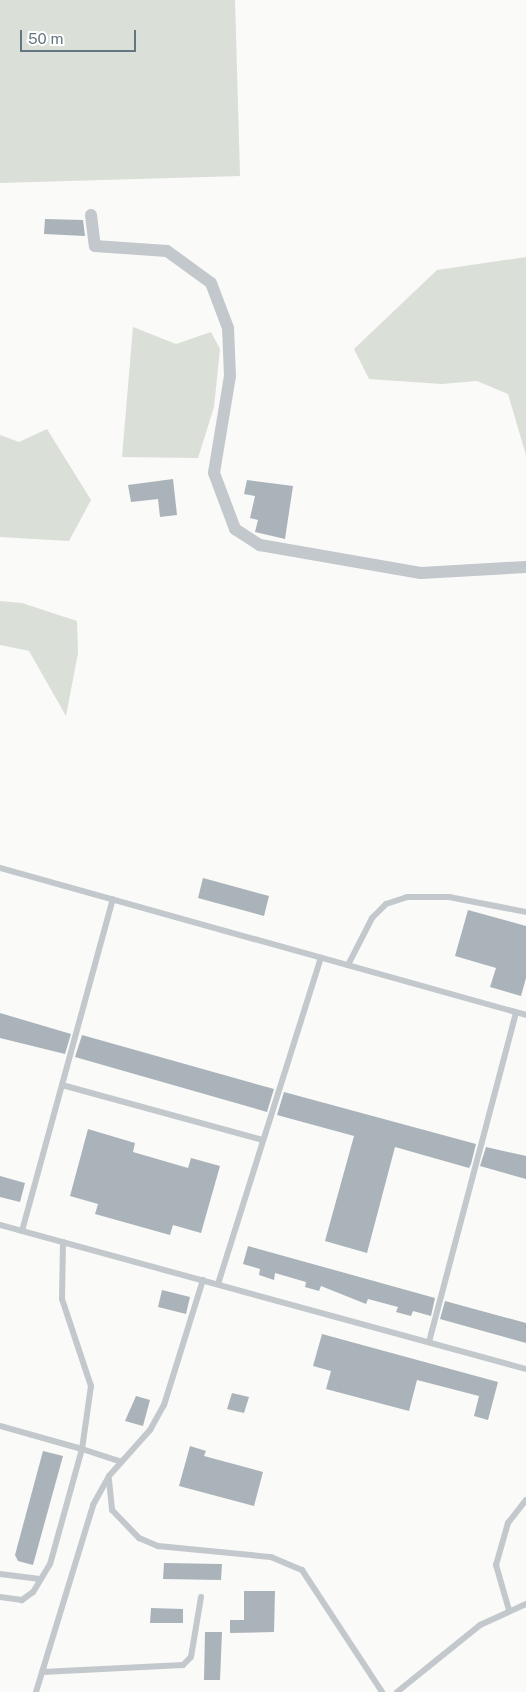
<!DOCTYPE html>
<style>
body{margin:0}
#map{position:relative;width:526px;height:1692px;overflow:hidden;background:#fafaf8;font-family:"Public Sans",sans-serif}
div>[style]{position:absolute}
.green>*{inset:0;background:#dadfd7}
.building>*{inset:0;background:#aab3b9}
.lane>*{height:6px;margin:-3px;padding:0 3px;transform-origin:3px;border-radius:3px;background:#c3c8cc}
.street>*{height:12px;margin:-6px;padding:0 6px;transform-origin:6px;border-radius:6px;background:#c3c8cc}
span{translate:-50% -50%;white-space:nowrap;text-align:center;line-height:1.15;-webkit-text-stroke:5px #fff;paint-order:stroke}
.scale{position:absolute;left:20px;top:30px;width:116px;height:22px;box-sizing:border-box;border:2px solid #657683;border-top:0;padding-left:6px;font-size:15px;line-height:18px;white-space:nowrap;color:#657683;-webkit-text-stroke:4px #fff;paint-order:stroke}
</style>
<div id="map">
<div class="green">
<i style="clip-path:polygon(0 0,235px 0,240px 176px,0 183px)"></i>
<i style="clip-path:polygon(526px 257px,526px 455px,508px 394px,477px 381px,442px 384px,369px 379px,354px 349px,437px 270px)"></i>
<i style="clip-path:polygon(133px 327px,176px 344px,211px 332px,220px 349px,214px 407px,198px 458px,122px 457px)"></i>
<i style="clip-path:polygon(47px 429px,91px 500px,69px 541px,0 537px,0 435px,19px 442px)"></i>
<i style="clip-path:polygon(0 601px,22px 603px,77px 621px,78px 653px,66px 716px,29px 651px,0 645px)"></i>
</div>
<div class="building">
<i style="clip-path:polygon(45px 219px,83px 220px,85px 236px,44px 234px)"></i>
<i style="clip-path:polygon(173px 479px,177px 515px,160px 517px,158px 499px,131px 502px,128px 485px)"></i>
<i style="clip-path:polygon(247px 480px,293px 486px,285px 539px,255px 532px,258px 520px,250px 518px,255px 496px,244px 494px)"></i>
<i style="clip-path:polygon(203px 878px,269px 896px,264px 916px,198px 898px)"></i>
<i style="clip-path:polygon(468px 910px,526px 926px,526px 978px,521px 996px,490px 987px,496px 968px,455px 956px)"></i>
<i style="clip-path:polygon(0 1013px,71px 1034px,65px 1054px,0 1038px)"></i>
<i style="clip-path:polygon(82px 1035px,274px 1089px,267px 1112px,75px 1057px)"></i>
<i style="clip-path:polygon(284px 1092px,476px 1144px,471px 1164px,469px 1168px,395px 1147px,367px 1253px,325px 1241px,354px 1136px,277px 1115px)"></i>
<i style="clip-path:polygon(88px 1129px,135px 1143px,133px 1152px,188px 1168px,191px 1158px,220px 1166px,201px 1233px,173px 1225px,170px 1235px,95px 1214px,98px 1204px,70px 1196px)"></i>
<i style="clip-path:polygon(486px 1147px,526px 1156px,526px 1179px,480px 1166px)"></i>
<i style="clip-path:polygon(0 1176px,25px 1183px,20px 1202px,0 1197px)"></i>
<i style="clip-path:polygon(248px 1246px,435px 1298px,431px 1316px,413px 1311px,411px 1316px,396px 1312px,398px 1307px,368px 1299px,366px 1304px,321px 1286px,319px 1291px,305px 1287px,306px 1282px,275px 1273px,274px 1280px,259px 1275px,260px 1269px,243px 1264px)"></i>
<i style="clip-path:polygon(162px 1290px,190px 1297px,186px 1314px,158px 1307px)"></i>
<i style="clip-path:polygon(445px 1301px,526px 1323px,526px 1343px,440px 1319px)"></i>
<i style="clip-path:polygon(322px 1334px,498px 1382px,488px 1420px,474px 1416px,479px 1396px,417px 1380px,409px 1411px,326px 1389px,331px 1371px,313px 1366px)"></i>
<i style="clip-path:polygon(232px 1393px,249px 1397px,244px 1413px,227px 1409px)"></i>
<i style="clip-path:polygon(136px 1396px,150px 1400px,143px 1426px,125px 1421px)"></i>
<i style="clip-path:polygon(190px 1446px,206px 1451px,204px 1456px,263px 1472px,254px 1506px,179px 1486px)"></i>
<i style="clip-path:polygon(43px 1451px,63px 1456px,33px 1565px,18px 1561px,15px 1555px)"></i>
<i style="clip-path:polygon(164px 1563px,222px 1564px,221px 1580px,163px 1579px)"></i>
<i style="clip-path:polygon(244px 1591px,275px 1591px,274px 1632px,230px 1633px,230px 1620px,244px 1620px)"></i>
<i style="clip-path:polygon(151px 1608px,183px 1609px,183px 1623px,150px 1623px)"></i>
<i style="clip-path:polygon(205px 1632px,222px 1632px,220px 1680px,204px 1680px)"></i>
</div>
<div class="lane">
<i style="left:0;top:868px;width:546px;rotate:15.61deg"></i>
<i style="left:348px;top:965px;width:53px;rotate:-62.9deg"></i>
<i style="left:372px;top:918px;width:20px;rotate:-45deg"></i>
<i style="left:386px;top:904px;width:22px;rotate:-18deg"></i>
<i style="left:407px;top:897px;width:42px"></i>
<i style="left:449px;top:897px;width:78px;rotate:11deg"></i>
<i style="left:62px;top:1085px;width:208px;rotate:15.3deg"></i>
<i style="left:0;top:1225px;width:545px;rotate:15.31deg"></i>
<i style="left:22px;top:1231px;width:344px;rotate:-74.7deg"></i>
<i style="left:63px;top:1242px;width:57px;rotate:91deg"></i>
<i style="left:62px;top:1299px;width:92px;rotate:71.6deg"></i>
<i style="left:91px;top:1386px;width:64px;rotate:98.1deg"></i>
<i style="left:82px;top:1449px;width:40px;rotate:18deg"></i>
<i style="left:218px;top:1284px;width:342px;rotate:-72.5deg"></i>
<i style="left:429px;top:1342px;width:341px;rotate:-75.2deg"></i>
<i style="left:0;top:1426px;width:85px;rotate:15.7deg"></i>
<i style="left:82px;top:1449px;width:119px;rotate:105.5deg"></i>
<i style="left:50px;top:1564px;width:33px;rotate:121deg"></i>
<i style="left:33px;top:1592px;width:14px;rotate:144deg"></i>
<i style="left:22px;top:1600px;width:22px;rotate:-172deg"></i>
<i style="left:109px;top:1480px;width:30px;rotate:84deg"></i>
<i style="left:112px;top:1510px;width:39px;rotate:46deg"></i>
<i style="left:139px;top:1538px;width:21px;rotate:23deg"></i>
<i style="left:158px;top:1546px;width:114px;rotate:5.6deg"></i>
<i style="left:271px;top:1557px;width:34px;rotate:23deg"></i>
<i style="left:302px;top:1570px;width:146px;rotate:56.7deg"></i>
<i style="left:0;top:1574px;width:40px;rotate:7.1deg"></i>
<i style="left:509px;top:1610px;width:47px;rotate:-106.1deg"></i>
<i style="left:496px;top:1565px;width:44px;rotate:-74.1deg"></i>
<i style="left:508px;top:1523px;width:29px;rotate:-52deg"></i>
<i style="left:42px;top:1672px;width:141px;rotate:-2.8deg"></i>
<i style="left:183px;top:1665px;width:11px;rotate:-45deg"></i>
<i style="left:191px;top:1657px;width:61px;rotate:-80.5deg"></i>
<i style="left:36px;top:1692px;width:195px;rotate:-73deg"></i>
<i style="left:93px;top:1505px;width:33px;rotate:-61deg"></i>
<i style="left:109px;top:1476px;width:62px;rotate:-48.3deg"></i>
<i style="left:150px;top:1430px;width:29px;rotate:-61deg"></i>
<i style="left:164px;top:1405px;width:131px;rotate:-72.7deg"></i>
<i style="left:397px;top:1692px;width:107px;rotate:-38.9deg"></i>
<i style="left:480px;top:1625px;width:51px;rotate:-24.5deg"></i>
</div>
<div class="street">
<i style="left:91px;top:215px;width:31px;rotate:83deg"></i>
<i style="left:95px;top:246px;width:72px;rotate:4deg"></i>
<i style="left:167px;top:251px;width:54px;rotate:36deg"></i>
<i style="left:211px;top:283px;width:48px;rotate:69.3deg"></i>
<i style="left:228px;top:328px;width:48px;rotate:87.6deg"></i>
<i style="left:230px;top:376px;width:98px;rotate:99.4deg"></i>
<i style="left:214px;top:473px;width:60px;rotate:69.4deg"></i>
<i style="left:235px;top:529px;width:30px;rotate:33deg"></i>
<i style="left:260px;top:545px;width:163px;rotate:9.9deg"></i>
<i style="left:421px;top:573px;width:105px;rotate:-3.3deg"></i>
</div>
<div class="scale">50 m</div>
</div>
